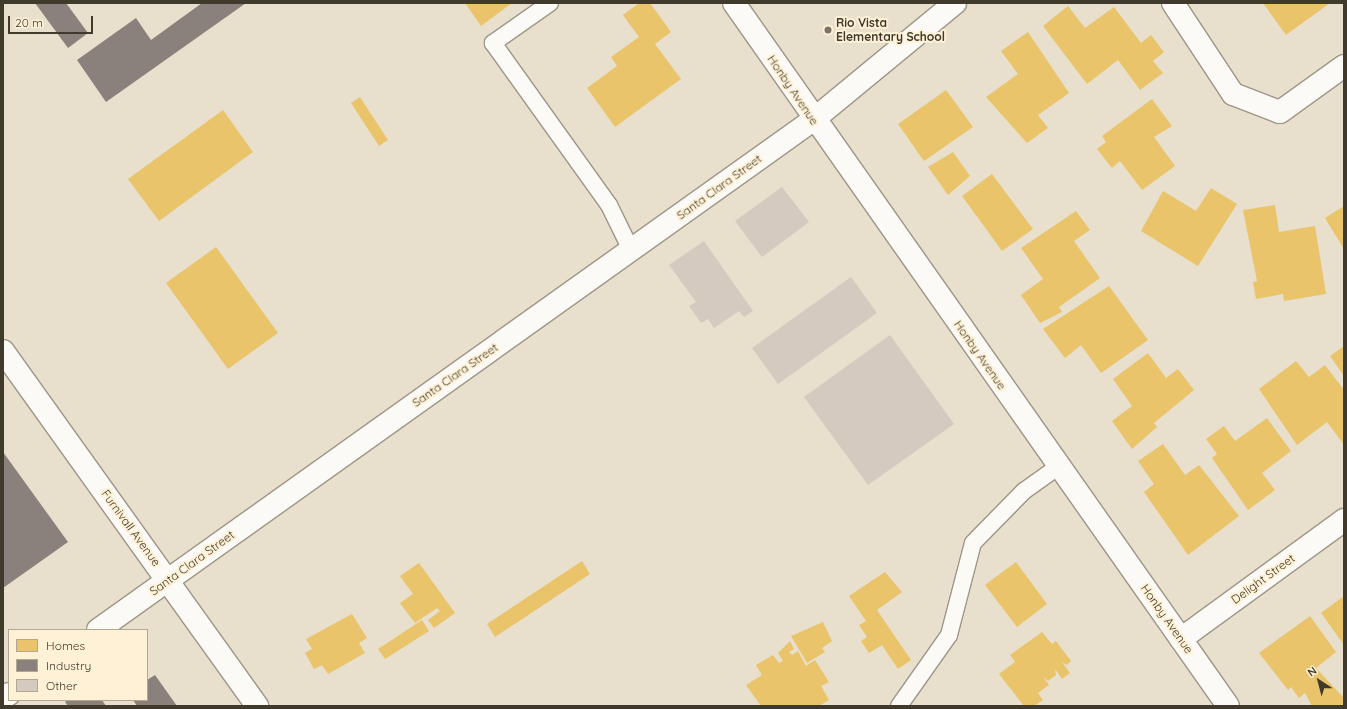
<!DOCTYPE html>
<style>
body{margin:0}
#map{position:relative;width:1347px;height:709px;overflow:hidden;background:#e8dfcc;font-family:Quicksand,sans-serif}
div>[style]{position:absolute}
.homes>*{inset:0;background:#e9c46a}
.industry>*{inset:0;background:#8a817c}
.building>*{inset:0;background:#d5cac0}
.roads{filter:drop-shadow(1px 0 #9d9687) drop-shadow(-1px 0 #9d9687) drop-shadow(0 1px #9d9687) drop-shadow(0 -1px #9d9687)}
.lane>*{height:16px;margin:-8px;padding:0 8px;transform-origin:8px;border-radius:8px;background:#fcfaf7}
.street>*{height:22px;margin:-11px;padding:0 11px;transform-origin:11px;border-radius:11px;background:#fcfaf7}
.dots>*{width:11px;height:11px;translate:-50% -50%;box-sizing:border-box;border:2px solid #fef1d6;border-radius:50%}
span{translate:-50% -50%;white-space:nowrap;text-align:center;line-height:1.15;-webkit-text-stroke:4px #fef1d6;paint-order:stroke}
.poi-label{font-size:12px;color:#403a2c;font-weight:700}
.left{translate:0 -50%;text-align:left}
.street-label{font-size:12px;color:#403a2c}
.frame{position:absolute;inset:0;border:4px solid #403a2c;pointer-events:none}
.legend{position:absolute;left:8px;top:629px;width:140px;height:72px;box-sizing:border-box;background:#fef1d6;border:1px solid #b2a892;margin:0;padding:5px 7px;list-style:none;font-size:12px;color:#403a2c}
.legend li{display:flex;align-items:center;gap:8px;height:20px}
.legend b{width:20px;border:1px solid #b2a892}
.north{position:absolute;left:1299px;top:661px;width:40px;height:40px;-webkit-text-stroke:3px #fef1d6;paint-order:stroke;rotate:324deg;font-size:11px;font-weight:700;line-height:16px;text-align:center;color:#403a2c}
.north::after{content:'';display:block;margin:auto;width:14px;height:18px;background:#403a2c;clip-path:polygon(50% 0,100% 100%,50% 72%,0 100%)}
.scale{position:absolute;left:8px;top:16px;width:85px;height:18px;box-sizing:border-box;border:2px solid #403a2c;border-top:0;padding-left:5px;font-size:12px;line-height:14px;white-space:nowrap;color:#403a2c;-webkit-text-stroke:3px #fef1d6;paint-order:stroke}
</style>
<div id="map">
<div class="homes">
<i style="clip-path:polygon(465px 3px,512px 3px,481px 26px)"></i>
<i style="clip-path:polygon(639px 3px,650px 3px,671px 32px,655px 44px,681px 79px,615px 127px,587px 88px,617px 66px,611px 57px,639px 37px,623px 15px)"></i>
<i style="clip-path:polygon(1263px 3px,1330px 3px,1286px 35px)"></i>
<i style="clip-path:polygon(1068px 6px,1085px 28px,1114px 7px,1141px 43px,1151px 35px,1164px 52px,1153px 61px,1163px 73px,1140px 90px,1118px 60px,1087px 84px,1043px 26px)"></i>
<i style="clip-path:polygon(1028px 32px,1069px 93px,1038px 115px,1048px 128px,1027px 143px,986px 97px,1018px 74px,1001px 51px)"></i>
<i style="clip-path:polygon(946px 90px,973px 127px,924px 161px,898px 124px)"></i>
<i style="clip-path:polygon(360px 97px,388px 140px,379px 146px,351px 103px)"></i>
<i style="clip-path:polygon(1152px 99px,1172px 126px,1154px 137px,1175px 166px,1142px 190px,1120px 161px,1112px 168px,1097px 149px,1106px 142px,1102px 136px)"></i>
<i style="clip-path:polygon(223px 110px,253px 152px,159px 221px,128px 179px)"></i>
<i style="clip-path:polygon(953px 152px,970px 176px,948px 195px,928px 167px)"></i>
<i style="clip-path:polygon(992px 174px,1033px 229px,1002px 251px,962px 196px)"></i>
<i style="clip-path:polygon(1211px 188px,1237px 204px,1198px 266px,1141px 231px,1163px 191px,1196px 211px)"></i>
<i style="clip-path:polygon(1275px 205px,1279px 232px,1315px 226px,1326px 294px,1284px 301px,1283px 294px,1256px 299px,1253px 282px,1257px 281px,1243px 210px)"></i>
<i style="clip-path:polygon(1344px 206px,1344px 249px,1325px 218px)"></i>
<i style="clip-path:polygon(1076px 211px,1090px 230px,1074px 241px,1100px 278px,1059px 307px,1062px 312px,1040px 323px,1021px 295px,1043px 279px,1021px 248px)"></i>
<i style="clip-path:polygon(216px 247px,278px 333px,228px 369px,166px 283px)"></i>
<i style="clip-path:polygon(1109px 286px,1148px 340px,1101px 373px,1081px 345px,1065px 358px,1043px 329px)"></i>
<i style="clip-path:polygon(1344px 346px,1344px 376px,1330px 356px)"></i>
<i style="clip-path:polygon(1148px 353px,1166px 378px,1178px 369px,1194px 390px,1154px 423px,1157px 427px,1132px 449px,1112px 421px,1132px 406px,1113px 379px)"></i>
<i style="clip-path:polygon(1296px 361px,1309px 377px,1325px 365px,1344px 390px,1344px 445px,1327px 422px,1297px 445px,1259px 389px)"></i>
<i style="clip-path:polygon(1267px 418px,1291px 451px,1262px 473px,1275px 490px,1248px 510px,1212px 458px,1217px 454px,1206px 439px,1224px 426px,1235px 441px)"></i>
<i style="clip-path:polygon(1163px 444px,1185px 475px,1199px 465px,1239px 516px,1188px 555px,1144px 492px,1154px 484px,1138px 461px)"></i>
<i style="clip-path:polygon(582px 561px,590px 574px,495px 637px,487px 624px)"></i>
<i style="clip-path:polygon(1016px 562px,1047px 604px,1017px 627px,985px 585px)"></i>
<i style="clip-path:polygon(419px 563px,455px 613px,434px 628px,428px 620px,440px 611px,437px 608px,415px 623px,400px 603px,413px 594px,400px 576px)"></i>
<i style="clip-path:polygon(885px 572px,902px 592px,877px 610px,911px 660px,898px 669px,882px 645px,869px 653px,861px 641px,867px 637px,859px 625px,866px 621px,849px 596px)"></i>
<i style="clip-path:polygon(1344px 596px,1344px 645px,1321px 613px)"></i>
<i style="clip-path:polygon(352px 614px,367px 638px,359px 643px,365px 653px,328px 674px,322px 665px,314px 669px,305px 653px,312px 649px,306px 639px)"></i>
<i style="clip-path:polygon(1310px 616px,1336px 652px,1316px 668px,1344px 698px,1344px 706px,1312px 706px,1305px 693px,1299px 698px,1291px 687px,1288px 690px,1259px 653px)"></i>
<i style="clip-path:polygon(422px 620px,429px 631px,385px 659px,378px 649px)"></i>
<i style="clip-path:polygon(823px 622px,832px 641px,822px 648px,825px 652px,807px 663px,791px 636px)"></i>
<i style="clip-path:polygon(1042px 632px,1052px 644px,1056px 641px,1071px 661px,1067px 665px,1062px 662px,1070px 673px,1062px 679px,1055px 669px,1056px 675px,1048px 681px,1043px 677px,1049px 685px,1038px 693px,1043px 700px,1034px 706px,1024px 706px,999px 674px,1015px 662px,1010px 655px)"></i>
<i style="clip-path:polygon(790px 641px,794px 649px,789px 652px,792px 655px,798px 651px,806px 666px,815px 660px,829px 682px,821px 686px,829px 700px,819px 706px,761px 706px,746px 685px,762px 675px,756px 665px,773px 655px,779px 663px,783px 661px,778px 653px)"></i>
</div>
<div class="industry">
<i style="clip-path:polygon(35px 3px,66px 3px,88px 33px,68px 48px)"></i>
<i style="clip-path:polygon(202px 3px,246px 3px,106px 102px,77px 60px,136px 18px,151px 40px)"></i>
<i style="clip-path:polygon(3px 452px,68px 542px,3px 588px)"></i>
<i style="clip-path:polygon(155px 675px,177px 706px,137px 706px,133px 700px,147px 700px,147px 680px)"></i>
<i style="clip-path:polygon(68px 700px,102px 700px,106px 706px,68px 706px,65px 702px)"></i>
</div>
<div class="building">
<i style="clip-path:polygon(782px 187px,809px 222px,762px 257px,735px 221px)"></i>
<i style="clip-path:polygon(704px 241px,753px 311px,744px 317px,739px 311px,714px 328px,708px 319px,701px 323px,689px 306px,696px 302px,669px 265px)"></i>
<i style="clip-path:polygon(851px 277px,877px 313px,778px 384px,752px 348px)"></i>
<i style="clip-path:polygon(890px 335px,954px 424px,868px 485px,804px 397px)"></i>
</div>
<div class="roads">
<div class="lane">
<i style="left:550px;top:3px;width:70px;rotate:144.9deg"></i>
<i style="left:493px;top:43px;width:199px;rotate:54.4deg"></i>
<i style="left:609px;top:205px;width:50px;rotate:63.9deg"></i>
<i style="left:899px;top:706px;width:87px;rotate:-54.8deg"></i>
<i style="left:949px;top:635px;width:95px;rotate:-75.4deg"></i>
<i style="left:973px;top:543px;width:73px;rotate:-45.6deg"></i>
<i style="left:1024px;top:491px;width:43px;rotate:-35.5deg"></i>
</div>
<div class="street">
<i style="left:734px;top:3px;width:859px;rotate:54.9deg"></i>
<i style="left:1173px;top:3px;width:109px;rotate:56.6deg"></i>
<i style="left:1233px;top:94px;width:50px;rotate:21deg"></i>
<i style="left:1280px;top:112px;width:79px;rotate:-35.7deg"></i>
<i style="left:3px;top:351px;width:437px;rotate:54.4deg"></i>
<i style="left:98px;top:630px;width:878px;rotate:-35.5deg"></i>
<i style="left:813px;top:120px;width:184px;rotate:-39.5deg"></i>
<i style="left:1181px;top:639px;width:202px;rotate:-36.1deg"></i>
<i style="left:3px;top:698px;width:7px;rotate:-34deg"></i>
</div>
</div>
<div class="dots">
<i style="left:828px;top:30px;background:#7b7464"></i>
</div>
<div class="poi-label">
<span class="left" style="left:836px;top:30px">Rio Vista<br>Elementary School</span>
</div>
<div class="street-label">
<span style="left:793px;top:90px;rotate:56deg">Honby Avenue</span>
<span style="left:719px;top:187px;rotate:-36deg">Santa Clara Street</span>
<span style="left:980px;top:355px;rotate:55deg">Honby Avenue</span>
<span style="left:455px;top:375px;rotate:-35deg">Santa Clara Street</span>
<span style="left:131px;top:528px;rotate:54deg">Furnivall Avenue</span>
<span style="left:192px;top:563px;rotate:-36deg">Santa Clara Street</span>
<span style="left:1263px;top:579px;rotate:-36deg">Delight Street</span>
<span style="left:1167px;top:619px;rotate:55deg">Honby Avenue</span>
</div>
<div class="frame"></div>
<ul class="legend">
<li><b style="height:11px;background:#e9c46a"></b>Homes</li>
<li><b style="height:11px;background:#8a817c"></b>Industry</li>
<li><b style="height:11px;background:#d5cac0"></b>Other</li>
</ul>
<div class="north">N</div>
<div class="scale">20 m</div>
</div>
